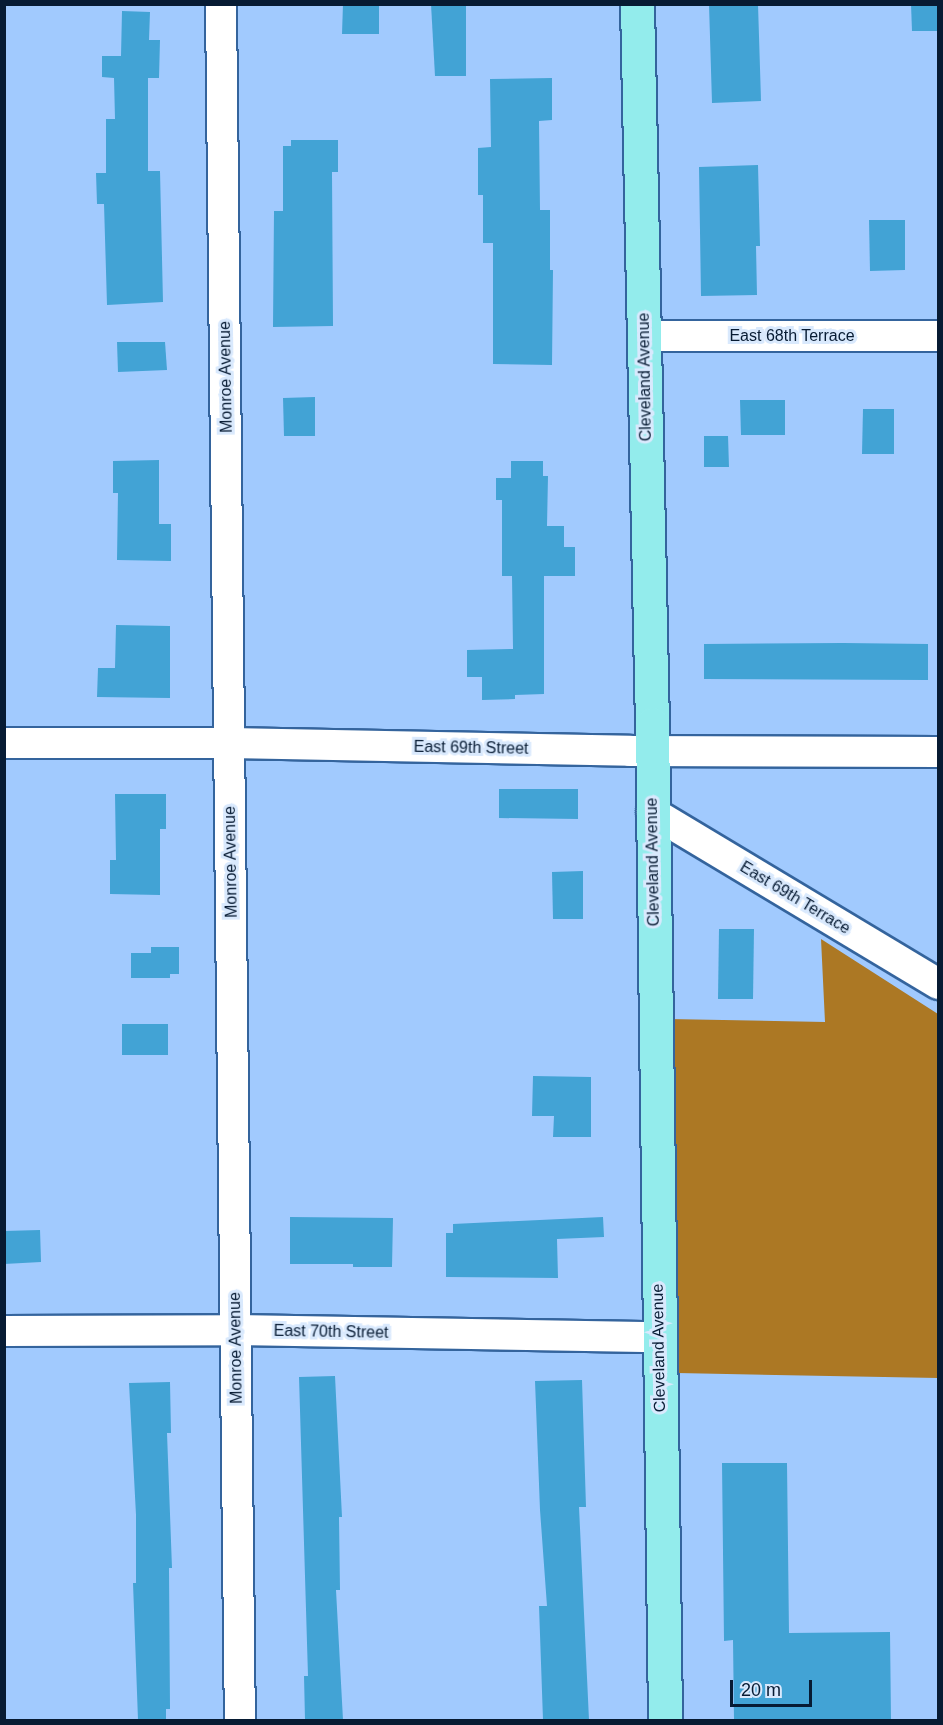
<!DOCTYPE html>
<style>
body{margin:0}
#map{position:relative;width:943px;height:1725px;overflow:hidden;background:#a1cafe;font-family:Helvetica,sans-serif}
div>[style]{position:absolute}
.forest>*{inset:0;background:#ac7824}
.building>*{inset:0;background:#42a3d5}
.roads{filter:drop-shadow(2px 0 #34649d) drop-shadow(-2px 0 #34649d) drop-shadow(0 2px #34649d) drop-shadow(0 -2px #34649d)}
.minor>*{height:30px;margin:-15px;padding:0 15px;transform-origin:15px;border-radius:15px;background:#fff}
.major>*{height:33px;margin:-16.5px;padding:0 16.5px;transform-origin:16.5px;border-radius:16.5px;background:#93ecec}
span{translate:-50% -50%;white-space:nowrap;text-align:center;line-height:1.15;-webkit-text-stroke:6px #d9e9fd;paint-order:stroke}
.street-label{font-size:16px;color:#071b33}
.frame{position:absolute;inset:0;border:6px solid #071b33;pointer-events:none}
.scale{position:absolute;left:730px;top:1680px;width:82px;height:27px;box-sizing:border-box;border:3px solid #071b33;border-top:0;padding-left:8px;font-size:18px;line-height:21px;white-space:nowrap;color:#071b33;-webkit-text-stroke:4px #d9e9fd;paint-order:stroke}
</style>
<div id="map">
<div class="forest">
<i style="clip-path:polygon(821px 939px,938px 1014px,938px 1378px,677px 1373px,668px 1019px,825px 1022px)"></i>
</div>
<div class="building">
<i style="clip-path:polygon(343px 4px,379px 4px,379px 34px,342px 34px)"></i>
<i style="clip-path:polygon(431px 4px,466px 4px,466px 76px,435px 76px)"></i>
<i style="clip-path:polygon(709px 4px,758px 4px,761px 101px,712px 103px)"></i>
<i style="clip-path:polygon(911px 4px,939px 4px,939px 31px,912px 31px)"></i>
<i style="clip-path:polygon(122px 11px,150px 12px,149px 40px,160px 40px,159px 78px,148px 78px,148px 171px,160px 171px,163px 302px,107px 305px,104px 204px,97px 204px,96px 173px,106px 173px,106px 119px,115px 119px,114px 78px,102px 77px,102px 56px,121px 56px)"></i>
<i style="clip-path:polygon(552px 78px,552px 120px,539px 121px,540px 210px,550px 210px,550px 270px,553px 270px,552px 365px,493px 364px,493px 243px,483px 243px,483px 195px,478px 195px,478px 148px,491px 147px,490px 79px)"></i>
<i style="clip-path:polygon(291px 140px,338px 140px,338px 172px,332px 172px,333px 326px,273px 327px,274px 211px,283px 211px,283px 146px,291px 146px)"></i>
<i style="clip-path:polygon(758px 165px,760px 246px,756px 246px,757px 295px,701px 296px,699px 167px)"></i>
<i style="clip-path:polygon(869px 220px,905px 220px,905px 270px,870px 271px)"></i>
<i style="clip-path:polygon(117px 342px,165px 342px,167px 370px,118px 372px)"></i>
<i style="clip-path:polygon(315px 397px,315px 436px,284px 436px,283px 398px)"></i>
<i style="clip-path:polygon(740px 400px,785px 400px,785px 435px,741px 435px)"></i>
<i style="clip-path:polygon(863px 409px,894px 409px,894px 454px,862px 454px)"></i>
<i style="clip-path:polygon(704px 436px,728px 436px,729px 467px,704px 467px)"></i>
<i style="clip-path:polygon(159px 460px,159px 524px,171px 524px,171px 561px,117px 560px,118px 493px,113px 493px,113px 461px)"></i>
<i style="clip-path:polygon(511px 461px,543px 461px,543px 476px,548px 476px,547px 526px,564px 526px,564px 547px,575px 547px,575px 576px,544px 576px,544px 694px,515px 695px,515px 699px,482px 700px,482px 677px,467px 677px,467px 650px,513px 649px,512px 576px,502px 576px,502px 500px,496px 500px,496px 478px,511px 478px)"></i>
<i style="clip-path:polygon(116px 625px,170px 626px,170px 698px,97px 697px,98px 668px,115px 668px)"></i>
<i style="clip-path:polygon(843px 643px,928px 644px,928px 680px,704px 679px,704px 644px)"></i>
<i style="clip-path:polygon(499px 789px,578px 789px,578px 819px,499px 818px)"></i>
<i style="clip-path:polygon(115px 794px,166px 794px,166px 829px,160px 829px,160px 895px,110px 894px,110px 860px,116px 860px)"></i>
<i style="clip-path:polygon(583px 871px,583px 919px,553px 919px,552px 872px)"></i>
<i style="clip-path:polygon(719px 929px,754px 929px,753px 999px,718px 999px)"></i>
<i style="clip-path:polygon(151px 947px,179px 947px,179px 974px,170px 974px,170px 978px,131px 978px,131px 953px,151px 953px)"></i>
<i style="clip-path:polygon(122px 1024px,168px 1024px,168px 1055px,122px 1055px)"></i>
<i style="clip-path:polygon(533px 1076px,591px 1077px,591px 1137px,553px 1137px,554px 1116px,532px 1116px)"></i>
<i style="clip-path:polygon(290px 1217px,393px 1218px,392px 1267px,353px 1267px,353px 1264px,290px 1264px)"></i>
<i style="clip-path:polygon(603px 1217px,604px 1237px,557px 1239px,558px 1278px,446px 1277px,446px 1233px,453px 1233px,453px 1224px)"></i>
<i style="clip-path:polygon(40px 1230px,41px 1262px,4px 1264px,4px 1231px)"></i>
<i style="clip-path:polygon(335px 1376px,342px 1517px,339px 1517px,340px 1590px,336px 1590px,343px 1720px,305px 1720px,304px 1676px,308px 1676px,299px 1377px)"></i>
<i style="clip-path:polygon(582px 1380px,586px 1507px,579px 1507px,589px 1720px,543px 1720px,539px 1606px,547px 1606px,540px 1510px,535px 1381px)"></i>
<i style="clip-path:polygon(170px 1382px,171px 1433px,167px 1433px,172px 1568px,169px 1568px,170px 1709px,166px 1709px,166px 1720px,138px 1720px,133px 1583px,136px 1583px,136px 1515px,129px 1383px)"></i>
<i style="clip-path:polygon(722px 1463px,787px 1463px,789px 1633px,890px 1632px,891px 1720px,734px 1720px,733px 1640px,724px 1641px)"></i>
</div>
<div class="roads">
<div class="minor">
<i style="left:221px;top:4px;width:1716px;rotate:89.37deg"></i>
<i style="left:645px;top:336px;width:293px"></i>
<i style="left:4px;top:743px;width:226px"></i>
<i style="left:230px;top:743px;width:400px;rotate:1.1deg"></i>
<i style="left:630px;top:751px;width:308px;rotate:0.2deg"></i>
<i style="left:652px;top:812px;width:334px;rotate:31deg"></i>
<i style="left:4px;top:1331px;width:232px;rotate:-0.2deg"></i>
<i style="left:236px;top:1330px;width:422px;rotate:1deg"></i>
</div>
<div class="major">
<i style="left:637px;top:4px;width:720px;rotate:88.81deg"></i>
<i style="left:652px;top:724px;width:996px;rotate:89.25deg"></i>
</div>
</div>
<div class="street-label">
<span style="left:792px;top:336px">East 68th Terrace</span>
<span style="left:226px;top:377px;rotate:-91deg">Monroe Avenue</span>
<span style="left:645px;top:377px;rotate:-91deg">Cleveland Avenue</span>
<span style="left:471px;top:748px;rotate:1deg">East 69th Street</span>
<span style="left:231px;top:862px;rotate:-91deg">Monroe Avenue</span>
<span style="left:653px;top:862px;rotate:-91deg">Cleveland Avenue</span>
<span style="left:795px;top:898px;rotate:31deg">East 69th Terrace</span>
<span style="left:331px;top:1332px;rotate:1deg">East 70th Street</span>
<span style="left:236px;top:1348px;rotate:-91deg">Monroe Avenue</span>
<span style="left:659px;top:1348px;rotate:-91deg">Cleveland Avenue</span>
</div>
<div class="frame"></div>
<div class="scale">20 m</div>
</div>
